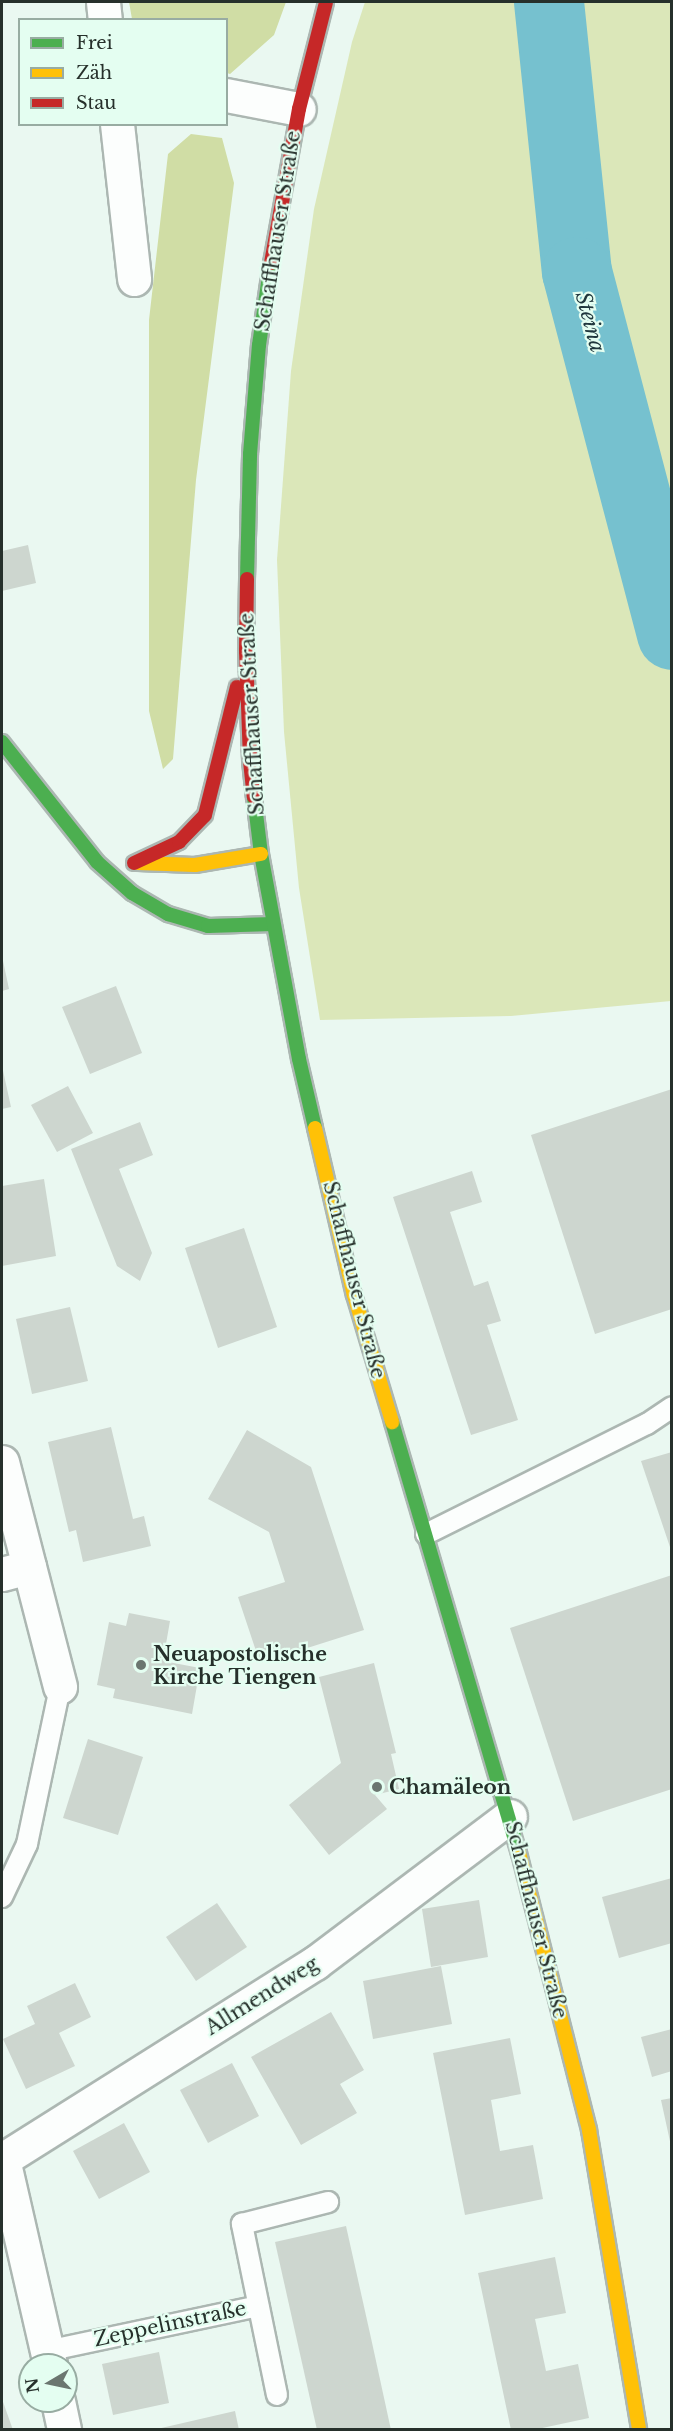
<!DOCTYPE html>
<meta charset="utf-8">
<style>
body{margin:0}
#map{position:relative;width:673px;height:2431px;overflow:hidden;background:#eaf8f1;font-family:"Libre Baskerville",serif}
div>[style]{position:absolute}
.green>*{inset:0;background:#dbe7b9}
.forest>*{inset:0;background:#d0dda5}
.river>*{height:70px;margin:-35px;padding:0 35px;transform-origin:35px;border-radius:35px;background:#76c1cf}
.building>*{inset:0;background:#cdd6cf}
.roads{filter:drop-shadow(2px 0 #acb7b2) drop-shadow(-2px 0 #acb7b2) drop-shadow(0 2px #acb7b2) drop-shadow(0 -2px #acb7b2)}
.lane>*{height:20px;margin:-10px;padding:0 10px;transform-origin:10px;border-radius:10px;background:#fcfefd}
.street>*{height:33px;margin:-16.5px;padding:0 16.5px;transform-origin:16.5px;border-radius:16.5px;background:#fcfefd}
.fast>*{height:14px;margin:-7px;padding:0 7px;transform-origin:7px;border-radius:7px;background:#4caf50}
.slow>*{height:14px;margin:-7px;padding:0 7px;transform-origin:7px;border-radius:7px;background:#ffc107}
.jam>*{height:14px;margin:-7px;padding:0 7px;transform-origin:7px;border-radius:7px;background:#c62828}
.dots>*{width:16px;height:16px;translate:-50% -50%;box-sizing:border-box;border:3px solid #e4fef1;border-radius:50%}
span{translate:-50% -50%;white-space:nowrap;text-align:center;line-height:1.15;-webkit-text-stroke:4.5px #e4fef1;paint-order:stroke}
.street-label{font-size:20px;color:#26302b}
.poi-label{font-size:20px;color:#26302b;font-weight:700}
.left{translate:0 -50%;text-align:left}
.water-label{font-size:21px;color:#20373d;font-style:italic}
.frame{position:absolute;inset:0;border:3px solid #26302b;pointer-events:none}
.legend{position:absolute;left:18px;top:18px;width:210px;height:108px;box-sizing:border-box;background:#e4fef1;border:2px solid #98aca2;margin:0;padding:8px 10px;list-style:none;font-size:18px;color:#26302b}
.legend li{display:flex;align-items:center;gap:12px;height:30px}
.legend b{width:30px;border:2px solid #98aca2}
.north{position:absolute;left:18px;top:2353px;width:60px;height:60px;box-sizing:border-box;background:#e4fef1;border:2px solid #98aca2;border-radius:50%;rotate:261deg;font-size:16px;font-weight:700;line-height:24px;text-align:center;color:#26302b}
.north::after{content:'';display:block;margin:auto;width:21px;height:27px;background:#6b7670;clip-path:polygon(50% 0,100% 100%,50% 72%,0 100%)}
</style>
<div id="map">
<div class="green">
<i style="clip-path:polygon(365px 2px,671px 2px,671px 1001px,511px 1016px,320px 1020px,299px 888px,284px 732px,277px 560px,291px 371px,314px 209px,352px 42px)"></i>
</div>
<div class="forest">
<i style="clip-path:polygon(129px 2px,286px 2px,274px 35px,230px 74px,227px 73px,226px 20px,132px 19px)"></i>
<i style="clip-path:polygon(191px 134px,222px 138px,234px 183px,196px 480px,173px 759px,163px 769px,149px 711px,149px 320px,168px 154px)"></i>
</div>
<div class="river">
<i style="left:549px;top:2px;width:271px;rotate:84.1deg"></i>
<i style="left:577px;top:272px;width:375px;rotate:75.3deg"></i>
</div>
<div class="building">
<i style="clip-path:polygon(28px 545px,36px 583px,2px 591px,2px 551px)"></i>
<i style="clip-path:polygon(2px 956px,9px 989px,2px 991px)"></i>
<i style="clip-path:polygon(116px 986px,142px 1053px,90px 1074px,62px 1007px)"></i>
<i style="clip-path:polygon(2px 1066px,11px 1107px,2px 1109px)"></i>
<i style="clip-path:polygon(68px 1086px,93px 1133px,57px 1152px,31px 1105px)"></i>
<i style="clip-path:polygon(672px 1089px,672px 1309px,595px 1334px,531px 1135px)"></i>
<i style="clip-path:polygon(140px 1122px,153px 1155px,119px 1169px,152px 1253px,140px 1281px,117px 1266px,71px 1149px)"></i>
<i style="clip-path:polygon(472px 1171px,482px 1202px,450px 1212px,474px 1286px,488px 1281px,501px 1321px,487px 1325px,518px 1420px,471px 1435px,393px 1197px)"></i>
<i style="clip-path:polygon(44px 1179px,56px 1256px,2px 1266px,2px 1186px)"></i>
<i style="clip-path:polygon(244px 1228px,277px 1327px,218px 1348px,185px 1248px)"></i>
<i style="clip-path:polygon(70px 1307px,88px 1381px,32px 1394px,16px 1319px)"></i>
<i style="clip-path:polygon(111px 1427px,133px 1519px,144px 1516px,151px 1546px,83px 1562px,76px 1530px,69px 1532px,48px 1442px)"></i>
<i style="clip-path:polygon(247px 1430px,311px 1467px,364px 1630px,260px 1663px,238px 1597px,285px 1582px,269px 1532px,208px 1499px)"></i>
<i style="clip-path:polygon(672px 1452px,672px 1550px,671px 1550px,641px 1461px)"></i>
<i style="clip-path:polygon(672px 1575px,672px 1789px,573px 1821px,510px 1628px)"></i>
<i style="clip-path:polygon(129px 1613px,170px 1621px,163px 1661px,200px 1668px,192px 1714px,113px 1698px,115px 1689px,97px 1685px,109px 1622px,126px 1626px)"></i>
<i style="clip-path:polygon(374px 1663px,396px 1753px,391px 1754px,399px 1789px,375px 1795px,387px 1809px,329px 1855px,289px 1805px,341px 1763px,319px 1677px)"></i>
<i style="clip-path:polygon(88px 1739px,143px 1757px,118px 1835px,63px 1818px)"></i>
<i style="clip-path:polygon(672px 1878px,672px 1943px,619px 1958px,602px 1897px)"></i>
<i style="clip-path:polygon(479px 1900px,488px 1957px,431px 1967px,422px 1909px)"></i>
<i style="clip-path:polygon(217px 1903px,247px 1947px,196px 1981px,166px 1937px)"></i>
<i style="clip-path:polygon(441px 1966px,452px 2024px,373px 2039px,363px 1981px)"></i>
<i style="clip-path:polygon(75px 1983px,91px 2017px,59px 2033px,75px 2066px,26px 2089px,3px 2039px,35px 2024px,27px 2006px)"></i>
<i style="clip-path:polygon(331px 2012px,364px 2070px,340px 2084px,357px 2113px,301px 2145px,251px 2057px)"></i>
<i style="clip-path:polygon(672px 2029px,672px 2071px,652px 2077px,641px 2037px)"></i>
<i style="clip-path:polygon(510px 2038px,521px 2094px,491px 2100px,500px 2151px,533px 2145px,543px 2199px,465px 2215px,433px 2053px)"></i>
<i style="clip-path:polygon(232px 2063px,259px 2116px,208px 2143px,180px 2090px)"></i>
<i style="clip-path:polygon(672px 2098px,672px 2146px,671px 2146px,661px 2100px)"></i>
<i style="clip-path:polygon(124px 2123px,150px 2172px,99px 2199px,73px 2151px)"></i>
<i style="clip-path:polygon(346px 2226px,371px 2338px,391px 2430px,317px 2430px,275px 2242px)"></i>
<i style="clip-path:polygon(555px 2257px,566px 2313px,535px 2319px,546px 2371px,578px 2364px,589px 2418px,533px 2430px,511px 2430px,478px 2273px)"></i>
<i style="clip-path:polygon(159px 2352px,169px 2403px,113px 2415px,102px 2364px)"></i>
<i style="clip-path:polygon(2px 2399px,13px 2430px,2px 2430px)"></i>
<i style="clip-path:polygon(235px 2411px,239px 2430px,157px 2430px,157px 2429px)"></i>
</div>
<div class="roads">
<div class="lane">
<i style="left:426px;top:1534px;width:247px;rotate:-26.5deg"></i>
<i style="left:647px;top:1424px;width:30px;rotate:-34deg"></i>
<i style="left:2px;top:1897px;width:59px;rotate:-64.7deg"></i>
<i style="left:27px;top:1844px;width:160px;rotate:-78.1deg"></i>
<i style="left:47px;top:2351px;width:216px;rotate:-12deg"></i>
<i style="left:277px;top:2395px;width:175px;rotate:-101.6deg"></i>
<i style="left:242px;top:2224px;width:89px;rotate:-14.3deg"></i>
</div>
<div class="street">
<i style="left:103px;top:2px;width:18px;rotate:84deg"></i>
<i style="left:226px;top:95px;width:74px;rotate:10.9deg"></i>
<i style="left:117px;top:124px;width:156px;rotate:83.7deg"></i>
<i style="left:2px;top:1462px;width:232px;rotate:75.5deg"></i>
<i style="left:2px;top:1574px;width:28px;rotate:-15deg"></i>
<i style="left:3px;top:2159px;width:211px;rotate:77.1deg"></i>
<i style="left:2px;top:2160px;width:370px;rotate:-32.2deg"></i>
<i style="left:315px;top:1963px;width:244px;rotate:-37deg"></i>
<i style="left:58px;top:2401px;width:30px;rotate:78deg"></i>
</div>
<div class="fast">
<i style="left:247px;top:579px;width:125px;rotate:-88.6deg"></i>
<i style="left:250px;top:454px;width:109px;rotate:-85.3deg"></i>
<i style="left:259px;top:345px;width:83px;rotate:-81.7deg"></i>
<i style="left:2px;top:742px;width:153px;rotate:51.6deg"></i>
<i style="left:97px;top:862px;width:47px;rotate:41.5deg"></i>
<i style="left:132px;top:893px;width:42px;rotate:30.3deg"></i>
<i style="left:168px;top:914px;width:42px;rotate:16.7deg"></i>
<i style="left:208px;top:926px;width:65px;rotate:-1.8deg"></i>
<i style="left:254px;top:797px;width:57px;rotate:83deg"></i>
<i style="left:261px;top:854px;width:208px;rotate:79.5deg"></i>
<i style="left:299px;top:1059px;width:71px;rotate:76.9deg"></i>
<i style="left:392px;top:1422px;width:449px;rotate:73.6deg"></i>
</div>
<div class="slow">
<i style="left:138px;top:863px;width:57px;rotate:2deg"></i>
<i style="left:195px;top:865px;width:67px;rotate:-9.5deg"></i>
<i style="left:315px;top:1128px;width:171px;rotate:76.9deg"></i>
<i style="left:354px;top:1295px;width:133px;rotate:73.3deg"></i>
<i style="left:519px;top:1853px;width:286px;rotate:75.8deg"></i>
<i style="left:589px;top:2130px;width:304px;rotate:80.5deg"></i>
</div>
<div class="jam">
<i style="left:271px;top:263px;width:157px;rotate:-79.7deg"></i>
<i style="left:299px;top:109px;width:110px;rotate:-75.8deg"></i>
<i style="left:247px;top:579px;width:72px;rotate:90.8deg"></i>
<i style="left:246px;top:651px;width:110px;rotate:87.9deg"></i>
<i style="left:250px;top:761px;width:36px;rotate:84deg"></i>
<i style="left:134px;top:863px;width:50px;rotate:-25deg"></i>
<i style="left:179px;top:842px;width:37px;rotate:-46deg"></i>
<i style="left:205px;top:815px;width:132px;rotate:-76deg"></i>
</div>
</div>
<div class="dots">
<i style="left:141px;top:1665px;background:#6b7670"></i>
<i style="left:377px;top:1787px;background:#6b7670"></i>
</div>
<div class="street-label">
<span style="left:278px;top:231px;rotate:-81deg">Schaffhauser Straße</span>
<span style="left:252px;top:714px;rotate:-93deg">Schaffhauser Straße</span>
<span style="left:354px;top:1280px;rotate:76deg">Schaffhauser Straße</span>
<span style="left:536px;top:1920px;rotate:76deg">Schaffhauser Straße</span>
<span style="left:262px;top:1996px;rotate:-32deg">Allmendweg</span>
<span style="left:170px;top:2324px;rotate:-12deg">Zeppelinstraße</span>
</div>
<div class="poi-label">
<span class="left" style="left:153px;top:1666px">Neuapostolische<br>Kirche Tiengen</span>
<span class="left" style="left:389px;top:1787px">Chamäleon</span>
</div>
<div class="water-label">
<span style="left:590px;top:322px;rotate:75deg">Steina</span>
</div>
<div class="frame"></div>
<ul class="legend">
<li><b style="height:8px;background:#4caf50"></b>Frei</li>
<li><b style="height:8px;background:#ffc107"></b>Zäh</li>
<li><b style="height:8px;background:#c62828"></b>Stau</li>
</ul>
<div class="north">N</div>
</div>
